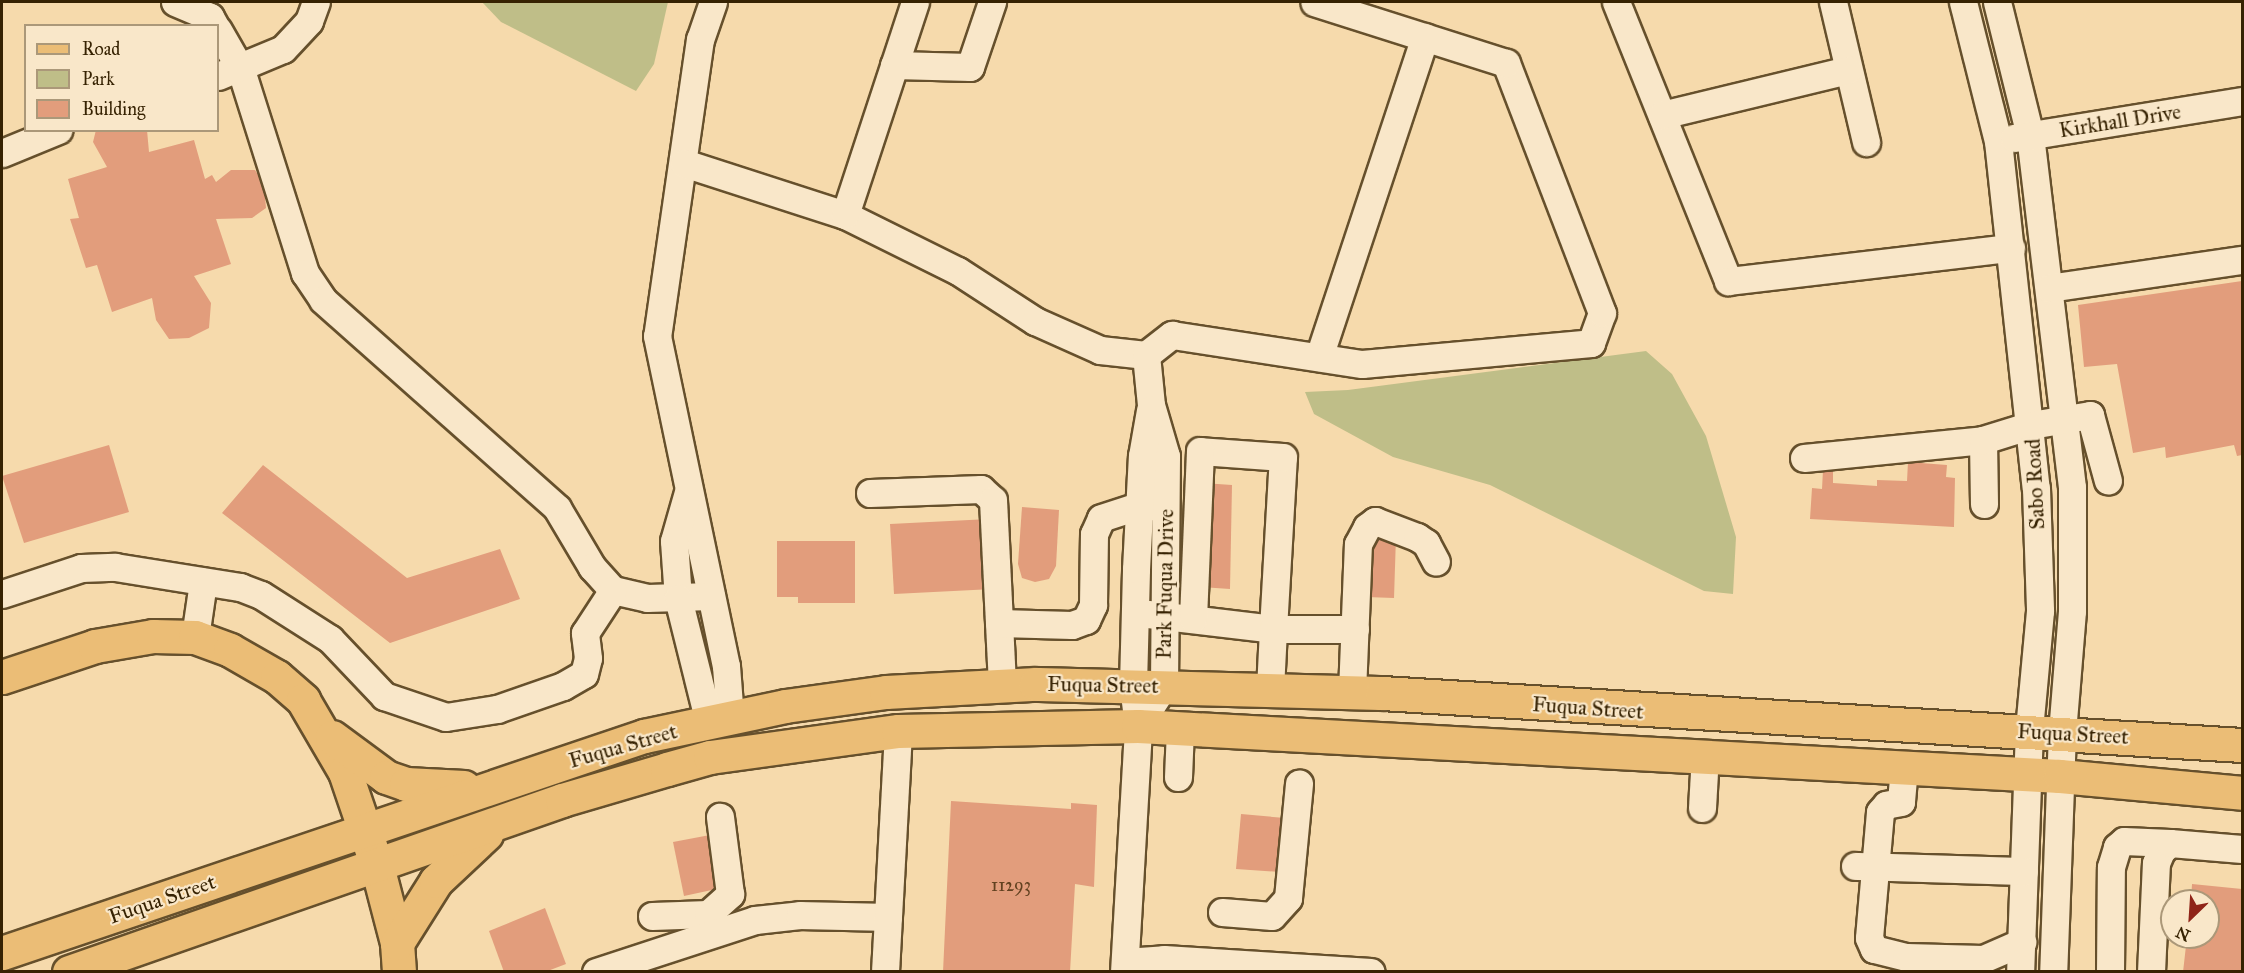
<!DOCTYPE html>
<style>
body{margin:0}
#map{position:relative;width:2244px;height:973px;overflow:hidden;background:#f6daac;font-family:"IM FELL Great Primer",serif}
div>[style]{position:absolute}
.green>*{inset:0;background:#bfbe88}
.building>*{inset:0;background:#e29d7c}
.roads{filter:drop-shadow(2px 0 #66502c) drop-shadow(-2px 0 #66502c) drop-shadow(0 2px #66502c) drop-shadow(0 -2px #66502c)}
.minor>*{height:27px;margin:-13.5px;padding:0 13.5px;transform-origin:13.5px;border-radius:13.5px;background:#f9e7c9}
.major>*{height:33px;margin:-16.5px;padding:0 16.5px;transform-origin:16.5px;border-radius:16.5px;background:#ebbd76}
span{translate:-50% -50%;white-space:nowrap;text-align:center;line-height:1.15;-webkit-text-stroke:4.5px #f9e7c9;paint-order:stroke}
.number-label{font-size:18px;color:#614120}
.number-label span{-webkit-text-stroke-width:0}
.street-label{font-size:21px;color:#362202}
.frame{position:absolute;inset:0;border:3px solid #362202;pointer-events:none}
.legend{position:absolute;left:24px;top:24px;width:195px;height:108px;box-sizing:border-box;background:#f9e7c9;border:2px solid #ab9879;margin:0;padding:8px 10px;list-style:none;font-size:18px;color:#362202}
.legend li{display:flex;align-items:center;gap:12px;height:30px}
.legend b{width:30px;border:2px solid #ab9879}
.north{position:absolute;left:2160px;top:889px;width:60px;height:60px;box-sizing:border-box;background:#f9e7c9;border:2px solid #ab9879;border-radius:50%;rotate:205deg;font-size:16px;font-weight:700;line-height:24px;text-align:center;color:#362202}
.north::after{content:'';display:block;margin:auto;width:21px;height:27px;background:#8f2418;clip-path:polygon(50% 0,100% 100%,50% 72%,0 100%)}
</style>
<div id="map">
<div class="green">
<i style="clip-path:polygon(482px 2px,668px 2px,654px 64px,636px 91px,501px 22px)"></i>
<i style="clip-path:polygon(1646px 351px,1672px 374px,1706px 436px,1736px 537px,1733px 594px,1704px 591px,1490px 485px,1393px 457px,1314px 414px,1305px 392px,1348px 390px)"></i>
</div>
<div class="building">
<i style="clip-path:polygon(96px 130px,147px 130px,149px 152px,194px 140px,205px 179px,212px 175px,216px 182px,231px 170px,255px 170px,264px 184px,266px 208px,252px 218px,216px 219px,231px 264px,194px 276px,211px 303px,209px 328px,189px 338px,169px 339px,156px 320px,152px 298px,112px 312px,97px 265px,86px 268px,70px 219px,79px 218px,68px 179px,107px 167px,93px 142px)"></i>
<i style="clip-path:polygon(2242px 281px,2242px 455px,2237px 456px,2234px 445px,2166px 458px,2165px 447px,2133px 453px,2117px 364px,2084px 367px,2078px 305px)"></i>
<i style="clip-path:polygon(109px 445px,129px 512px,24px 543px,2px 476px)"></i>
<i style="clip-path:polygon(1908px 462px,1947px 465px,1946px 477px,1955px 478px,1954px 527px,1810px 519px,1812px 488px,1822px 489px,1823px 470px,1833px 470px,1833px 483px,1877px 486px,1877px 480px,1907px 481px)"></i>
<i style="clip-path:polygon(263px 465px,407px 578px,500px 549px,520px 599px,390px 643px,222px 513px)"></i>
<i style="clip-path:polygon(1203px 483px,1232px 485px,1230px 589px,1201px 587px)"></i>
<i style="clip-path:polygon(1022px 507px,1059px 510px,1056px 566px,1049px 579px,1035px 582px,1022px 578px,1018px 564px)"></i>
<i style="clip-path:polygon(989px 519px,993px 589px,894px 594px,890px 524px)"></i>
<i style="clip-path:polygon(1368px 535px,1396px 536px,1394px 598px,1366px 597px)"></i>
<i style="clip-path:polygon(777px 541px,855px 541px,855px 603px,798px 603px,798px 597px,777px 597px)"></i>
<i style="clip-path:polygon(951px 801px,1071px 809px,1071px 803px,1097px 805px,1094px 887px,1075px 884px,1070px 972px,943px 972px)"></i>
<i style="clip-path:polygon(1241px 814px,1285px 818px,1280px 872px,1236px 869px)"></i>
<i style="clip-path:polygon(710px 835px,721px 888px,684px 896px,673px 842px)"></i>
<i style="clip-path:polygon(2192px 884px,2242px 889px,2242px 972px,2183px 972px,2187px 937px,2208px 937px,2208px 901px,2191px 901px)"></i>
<i style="clip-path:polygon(545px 908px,566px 964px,545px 972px,504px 972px,489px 931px)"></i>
</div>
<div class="roads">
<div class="minor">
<i style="left:175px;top:2px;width:38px;rotate:23deg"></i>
<i style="left:210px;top:17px;width:10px;rotate:61deg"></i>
<i style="left:713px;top:2px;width:39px;rotate:109deg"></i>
<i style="left:700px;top:39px;width:300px;rotate:98.2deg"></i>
<i style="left:657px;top:336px;width:337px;rotate:78.2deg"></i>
<i style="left:726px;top:666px;width:52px;rotate:85.6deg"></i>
<i style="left:1616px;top:2px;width:301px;rotate:68.1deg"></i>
<i style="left:1728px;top:281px;width:285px;rotate:-6.7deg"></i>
<i style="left:1833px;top:2px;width:144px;rotate:76.7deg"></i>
<i style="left:1963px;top:2px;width:143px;rotate:75.9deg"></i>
<i style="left:1998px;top:141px;width:349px;rotate:83.8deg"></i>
<i style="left:2036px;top:488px;width:123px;rotate:88.1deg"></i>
<i style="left:2040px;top:611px;width:120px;rotate:95.3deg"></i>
<i style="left:2029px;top:730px;width:242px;rotate:92.1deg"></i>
<i style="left:1997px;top:2px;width:137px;rotate:76.1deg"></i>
<i style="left:2030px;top:135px;width:354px;rotate:83.2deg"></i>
<i style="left:2072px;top:487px;width:124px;rotate:90deg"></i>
<i style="left:2072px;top:611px;width:121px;rotate:94.7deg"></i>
<i style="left:2062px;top:732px;width:240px;rotate:92.1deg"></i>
<i style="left:218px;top:30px;width:46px;rotate:60.1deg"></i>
<i style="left:241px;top:70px;width:213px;rotate:72.5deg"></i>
<i style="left:305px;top:273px;width:32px;rotate:56deg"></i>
<i style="left:323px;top:300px;width:313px;rotate:41.6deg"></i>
<i style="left:557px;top:508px;width:69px;rotate:59.3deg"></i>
<i style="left:592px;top:567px;width:31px;rotate:48deg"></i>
<i style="left:613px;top:590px;width:35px;rotate:13deg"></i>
<i style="left:647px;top:598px;width:64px;rotate:-1.8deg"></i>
<i style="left:894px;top:65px;width:76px;rotate:1.5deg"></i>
<i style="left:970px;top:67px;width:69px;rotate:-71.3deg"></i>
<i style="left:218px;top:76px;width:70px;rotate:-22.6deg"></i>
<i style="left:283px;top:49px;width:38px;rotate:-47deg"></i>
<i style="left:309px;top:21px;width:20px;rotate:-70deg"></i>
<i style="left:1662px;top:115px;width:191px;rotate:-13.6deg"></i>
<i style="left:2014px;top:138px;width:231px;rotate:-9.2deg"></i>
<i style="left:2px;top:153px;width:61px;rotate:-22.3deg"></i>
<i style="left:684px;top:163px;width:169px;rotate:17.9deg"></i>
<i style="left:845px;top:215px;width:126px;rotate:26.4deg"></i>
<i style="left:958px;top:271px;width:92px;rotate:33deg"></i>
<i style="left:1035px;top:321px;width:71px;rotate:24deg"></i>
<i style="left:1100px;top:350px;width:46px;rotate:6.2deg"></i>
<i style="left:845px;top:215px;width:224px;rotate:-71.8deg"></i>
<i style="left:2049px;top:288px;width:195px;rotate:-8.3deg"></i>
<i style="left:1319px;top:357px;width:337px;rotate:-71.7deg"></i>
<i style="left:1983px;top:440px;width:64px;rotate:89.1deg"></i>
<i style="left:1804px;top:458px;width:180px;rotate:-5.7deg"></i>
<i style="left:1983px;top:440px;width:50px;rotate:-17.4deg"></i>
<i style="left:2031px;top:425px;width:60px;rotate:-9.6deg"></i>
<i style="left:2090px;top:415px;width:68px;rotate:74.7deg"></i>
<i style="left:688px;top:492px;width:51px;rotate:105.9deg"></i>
<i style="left:674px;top:541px;width:57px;rotate:86deg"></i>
<i style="left:678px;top:598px;width:128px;rotate:76deg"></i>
<i style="left:870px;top:493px;width:111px;rotate:-2.1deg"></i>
<i style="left:981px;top:489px;width:16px;rotate:43deg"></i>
<i style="left:993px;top:500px;width:185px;rotate:87.2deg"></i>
<i style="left:2px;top:594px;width:83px;rotate:-18.2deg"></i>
<i style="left:81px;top:568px;width:34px;rotate:-2deg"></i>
<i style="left:115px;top:567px;width:127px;rotate:9.1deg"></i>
<i style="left:240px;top:587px;width:22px;rotate:21deg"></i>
<i style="left:261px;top:595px;width:82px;rotate:32.5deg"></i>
<i style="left:330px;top:639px;width:79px;rotate:46.5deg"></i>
<i style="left:384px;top:696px;width:65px;rotate:18.7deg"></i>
<i style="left:446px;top:717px;width:52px;rotate:-8.9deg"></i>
<i style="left:497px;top:709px;width:70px;rotate:-19.2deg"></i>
<i style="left:563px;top:686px;width:24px;rotate:-30deg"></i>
<i style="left:584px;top:674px;width:16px;rotate:-76deg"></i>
<i style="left:588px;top:658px;width:25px;rotate:-97deg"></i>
<i style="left:585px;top:633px;width:51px;rotate:-56.9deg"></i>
<i style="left:1148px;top:614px;width:126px;rotate:6.8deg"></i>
<i style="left:1273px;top:629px;width:172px;rotate:-86.7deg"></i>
<i style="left:1283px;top:457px;width:83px;rotate:-175.9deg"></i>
<i style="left:1200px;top:451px;width:168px;rotate:92.4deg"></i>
<i style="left:999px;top:623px;width:73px;rotate:1.6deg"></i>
<i style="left:1072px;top:625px;width:15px;rotate:-20deg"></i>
<i style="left:1086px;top:620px;width:17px;rotate:-65deg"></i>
<i style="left:1093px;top:605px;width:71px;rotate:-89.2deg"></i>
<i style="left:1094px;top:534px;width:17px;rotate:-66deg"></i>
<i style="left:1101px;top:518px;width:42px;rotate:-18deg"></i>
<i style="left:1141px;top:505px;width:18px;rotate:6deg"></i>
<i style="left:195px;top:637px;width:56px;rotate:-81.7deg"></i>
<i style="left:1270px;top:689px;width:60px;rotate:-87.1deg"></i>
<i style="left:1273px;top:629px;width:82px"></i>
<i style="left:1352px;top:692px;width:148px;rotate:-87.7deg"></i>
<i style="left:1358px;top:544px;width:19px;rotate:-62deg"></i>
<i style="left:1367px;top:527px;width:10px;rotate:-37deg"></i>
<i style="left:1375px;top:521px;width:45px;rotate:20.9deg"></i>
<i style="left:1417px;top:537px;width:11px;rotate:34deg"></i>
<i style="left:1426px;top:543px;width:21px;rotate:62deg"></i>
<i style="left:1138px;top:726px;width:48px;rotate:-57deg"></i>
<i style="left:1164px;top:686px;width:230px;rotate:-89.5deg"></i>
<i style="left:1166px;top:456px;width:53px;rotate:-106.4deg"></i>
<i style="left:1151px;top:405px;width:50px;rotate:-95.7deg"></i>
<i style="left:1146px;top:355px;width:33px;rotate:-38deg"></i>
<i style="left:1172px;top:335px;width:192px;rotate:8.7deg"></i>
<i style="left:1362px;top:364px;width:230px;rotate:-5.2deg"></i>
<i style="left:1591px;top:343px;width:32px;rotate:-70deg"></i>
<i style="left:1602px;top:313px;width:268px;rotate:-111deg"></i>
<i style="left:1506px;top:63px;width:201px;rotate:-162.4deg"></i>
<i style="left:1904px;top:767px;width:35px;rotate:95deg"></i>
<i style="left:1901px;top:802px;width:15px;rotate:169deg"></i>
<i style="left:1886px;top:805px;width:9px;rotate:131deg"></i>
<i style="left:1880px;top:812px;width:126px;rotate:95deg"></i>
<i style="left:1869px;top:938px;width:12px;rotate:66deg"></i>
<i style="left:1874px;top:949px;width:33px;rotate:14deg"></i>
<i style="left:1906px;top:957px;width:77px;rotate:1.5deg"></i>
<i style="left:1983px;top:959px;width:43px;rotate:-23.6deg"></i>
<i style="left:1178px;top:777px;width:48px;rotate:-87.6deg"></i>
<i style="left:1702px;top:808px;width:53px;rotate:-86.8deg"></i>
<i style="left:1855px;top:866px;width:169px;rotate:1.7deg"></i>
<i style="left:1222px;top:912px;width:50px;rotate:4.6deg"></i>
<i style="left:1272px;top:916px;width:24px;rotate:-48deg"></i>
<i style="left:1288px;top:898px;width:115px;rotate:-84.5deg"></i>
<i style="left:652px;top:916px;width:56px;rotate:-2deg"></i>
<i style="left:708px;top:914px;width:30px;rotate:-42deg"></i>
<i style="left:730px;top:894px;width:78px;rotate:-97.4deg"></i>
<i style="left:1125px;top:962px;width:39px;rotate:-4deg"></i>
<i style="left:1164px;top:959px;width:207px;rotate:3.6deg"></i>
<i style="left:596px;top:972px;width:167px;rotate:-18.1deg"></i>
<i style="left:755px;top:920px;width:45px;rotate:-6.3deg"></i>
<i style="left:800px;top:915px;width:88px;rotate:1.3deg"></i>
<i style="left:885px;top:972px;width:241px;rotate:-86.9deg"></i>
<i style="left:1124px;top:972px;width:246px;rotate:-86.7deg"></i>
<i style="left:1138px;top:726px;width:41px;rotate:-97deg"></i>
<i style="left:1133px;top:685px;width:116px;rotate:-88.5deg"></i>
<i style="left:1136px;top:569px;width:113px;rotate:-87deg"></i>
<i style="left:1142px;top:456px;width:47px;rotate:-80.1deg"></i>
<i style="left:2110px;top:972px;width:105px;rotate:-89.5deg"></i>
<i style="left:2111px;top:867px;width:21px;rotate:-73deg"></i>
<i style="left:2117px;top:847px;width:9px;rotate:-41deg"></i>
<i style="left:2124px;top:841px;width:46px;rotate:2.5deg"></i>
<i style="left:2151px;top:972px;width:109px;rotate:-87.4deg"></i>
<i style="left:2156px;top:863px;width:13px;rotate:-67deg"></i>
<i style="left:2161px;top:851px;width:12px;rotate:-42deg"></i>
<i style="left:2170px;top:843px;width:72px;rotate:4.8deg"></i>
</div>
<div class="major">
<i style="left:2px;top:677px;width:98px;rotate:-18.4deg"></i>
<i style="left:95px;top:646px;width:59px;rotate:-9.8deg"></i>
<i style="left:153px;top:636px;width:42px;rotate:1.4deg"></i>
<i style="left:195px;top:637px;width:37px;rotate:20deg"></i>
<i style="left:230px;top:650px;width:54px;rotate:29.9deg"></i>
<i style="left:277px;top:677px;width:35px;rotate:41deg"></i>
<i style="left:303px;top:700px;width:83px;rotate:59.7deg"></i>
<i style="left:345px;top:772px;width:99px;rotate:71.2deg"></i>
<i style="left:377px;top:866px;width:80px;rotate:75.4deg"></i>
<i style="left:397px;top:943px;width:29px;rotate:86deg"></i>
<i style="left:332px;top:737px;width:67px;rotate:36.5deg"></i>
<i style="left:386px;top:777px;width:21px;rotate:19deg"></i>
<i style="left:406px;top:784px;width:58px;rotate:3deg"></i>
<i style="left:397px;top:943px;width:73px;rotate:-57.8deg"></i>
<i style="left:436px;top:881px;width:69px;rotate:-43.2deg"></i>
<i style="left:2px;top:953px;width:678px;rotate:-18.68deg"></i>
<i style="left:644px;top:736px;width:144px;rotate:-12deg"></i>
<i style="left:785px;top:706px;width:102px;rotate:-7.9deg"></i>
<i style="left:886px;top:692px;width:150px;rotate:-3.1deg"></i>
<i style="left:1036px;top:684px;width:346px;rotate:1.5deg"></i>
<i style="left:1382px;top:693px;width:862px;rotate:3.46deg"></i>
<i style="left:69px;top:972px;width:522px;rotate:-19.23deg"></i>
<i style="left:562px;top:800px;width:109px;rotate:-16.4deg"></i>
<i style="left:667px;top:769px;width:45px;rotate:-15.6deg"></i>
<i style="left:710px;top:757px;width:190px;rotate:-7.9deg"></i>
<i style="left:898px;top:731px;width:240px;rotate:-1.2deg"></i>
<i style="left:1138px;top:726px;width:923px;rotate:3.1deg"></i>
<i style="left:2060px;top:776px;width:183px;rotate:5.3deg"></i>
</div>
</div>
<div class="number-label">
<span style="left:1011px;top:885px">11293</span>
</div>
<div class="street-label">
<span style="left:2120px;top:121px;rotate:-9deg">Kirkhall Drive</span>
<span style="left:2035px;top:484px;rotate:-93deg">Sabo Road</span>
<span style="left:1165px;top:584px;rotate:-89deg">Park Fuqua Drive</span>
<span style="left:1103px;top:685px;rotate:1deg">Fuqua Street</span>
<span style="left:1588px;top:708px;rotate:4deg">Fuqua Street</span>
<span style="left:2073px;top:734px;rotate:3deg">Fuqua Street</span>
<span style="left:623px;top:746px;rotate:-16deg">Fuqua Street</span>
<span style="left:162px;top:899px;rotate:-19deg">Fuqua Street</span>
</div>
<div class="frame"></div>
<ul class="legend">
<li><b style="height:8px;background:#ebbd76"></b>Road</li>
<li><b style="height:16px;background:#bfbe88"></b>Park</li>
<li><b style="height:16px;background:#e29d7c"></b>Building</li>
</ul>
<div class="north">N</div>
</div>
